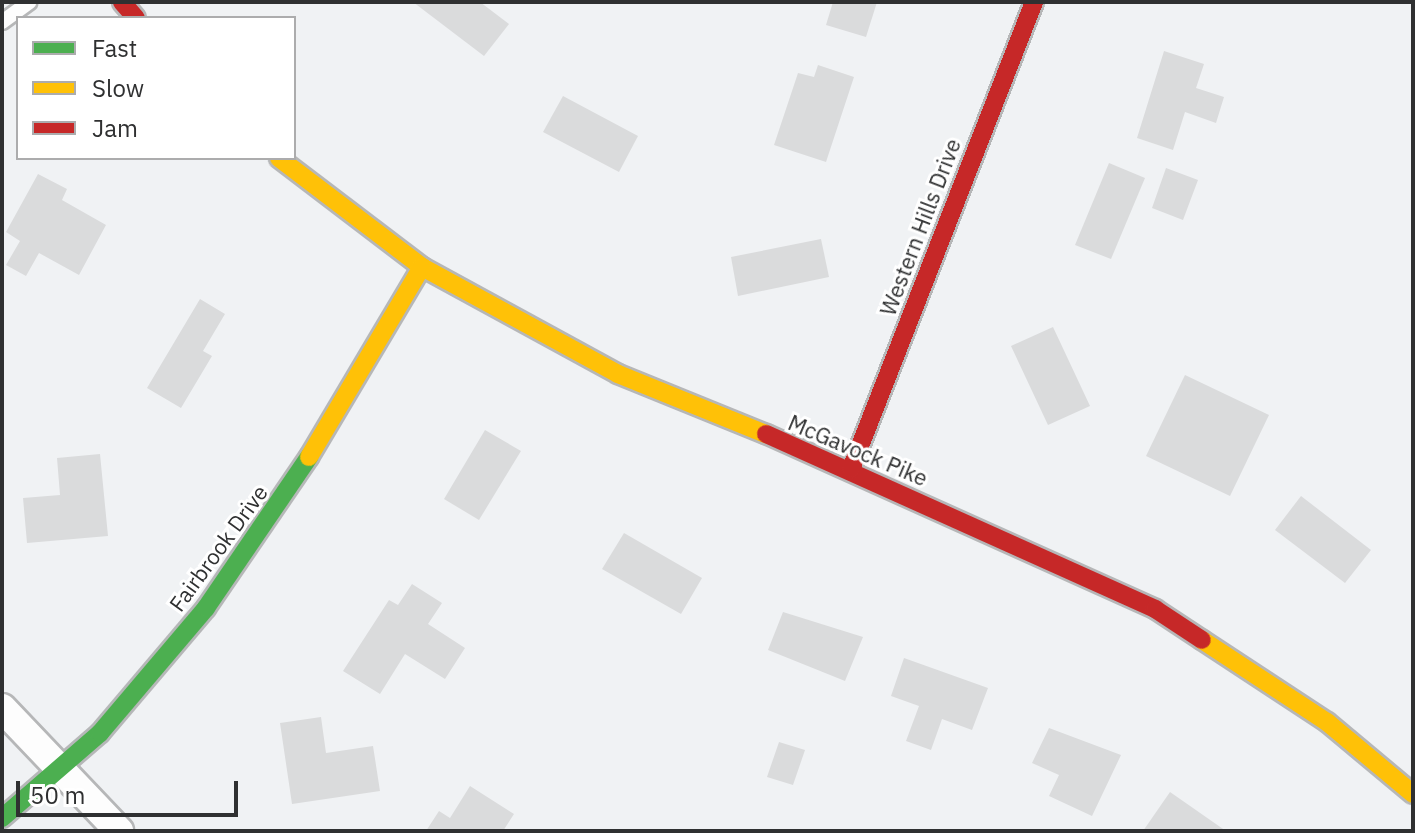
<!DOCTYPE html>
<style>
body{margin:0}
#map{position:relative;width:1415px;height:833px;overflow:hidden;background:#f0f2f4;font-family:"IBM Plex Sans",sans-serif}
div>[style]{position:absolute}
.building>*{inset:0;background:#dadbdc}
.roads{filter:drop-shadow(2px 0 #b6b7b8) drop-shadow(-2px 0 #b6b7b8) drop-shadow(0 2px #b6b7b8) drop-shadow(0 -2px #b6b7b8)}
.lane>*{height:14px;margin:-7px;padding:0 7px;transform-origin:7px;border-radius:7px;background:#fdfdfd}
.street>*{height:28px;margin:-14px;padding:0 14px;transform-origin:14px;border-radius:14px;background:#fdfdfd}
.fast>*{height:18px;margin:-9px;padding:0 9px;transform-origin:9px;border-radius:9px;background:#4caf50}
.slow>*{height:18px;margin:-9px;padding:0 9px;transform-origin:9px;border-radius:9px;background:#ffc107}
.jam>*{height:18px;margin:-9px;padding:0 9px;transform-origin:9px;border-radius:9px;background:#c62828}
span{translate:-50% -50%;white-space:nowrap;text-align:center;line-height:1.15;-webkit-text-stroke:6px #fff;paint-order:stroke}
.street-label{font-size:22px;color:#2f3031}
.frame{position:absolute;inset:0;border:4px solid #2f3031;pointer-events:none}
.legend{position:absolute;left:16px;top:16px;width:280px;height:144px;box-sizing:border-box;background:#fff;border:2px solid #acacad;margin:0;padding:10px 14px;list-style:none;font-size:24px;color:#2f3031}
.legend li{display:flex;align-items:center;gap:16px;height:40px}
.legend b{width:40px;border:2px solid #acacad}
.scale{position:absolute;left:16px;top:781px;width:222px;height:36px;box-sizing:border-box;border:4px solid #2f3031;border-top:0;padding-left:10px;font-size:24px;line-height:28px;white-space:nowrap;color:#2f3031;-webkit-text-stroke:6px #fff;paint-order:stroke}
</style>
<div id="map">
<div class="building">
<i style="clip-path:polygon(413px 2px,480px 2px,509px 24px,484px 56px)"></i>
<i style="clip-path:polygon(833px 2px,877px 2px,866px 37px,826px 25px)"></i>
<i style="clip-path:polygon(1164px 51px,1204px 64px,1196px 88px,1224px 97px,1216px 123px,1185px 112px,1173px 150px,1137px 138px)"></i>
<i style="clip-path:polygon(818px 65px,854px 77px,826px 162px,774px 145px,798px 73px,814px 77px)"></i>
<i style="clip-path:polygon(563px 96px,638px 136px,619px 172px,543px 132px)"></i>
<i style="clip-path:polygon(1109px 163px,1145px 178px,1111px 259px,1075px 245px)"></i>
<i style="clip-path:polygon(1166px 168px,1198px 180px,1183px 220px,1152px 208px)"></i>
<i style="clip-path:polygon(38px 174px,67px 189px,62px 200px,106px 225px,79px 275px,39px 253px,26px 276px,6px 265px,20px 241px,6px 232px)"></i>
<i style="clip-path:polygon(821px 239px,829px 277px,738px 296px,731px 257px)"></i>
<i style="clip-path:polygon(200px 299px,225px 314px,203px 351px,212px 356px,181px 408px,147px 388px)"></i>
<i style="clip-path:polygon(1053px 327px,1090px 406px,1048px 425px,1011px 346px)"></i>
<i style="clip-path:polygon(1185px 375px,1269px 415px,1230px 496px,1146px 456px)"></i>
<i style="clip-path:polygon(485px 430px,521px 451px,479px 520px,444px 499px)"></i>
<i style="clip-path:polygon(100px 454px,108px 536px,27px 543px,23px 498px,60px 495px,57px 458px)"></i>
<i style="clip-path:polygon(1301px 496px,1371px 550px,1345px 583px,1275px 530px)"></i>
<i style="clip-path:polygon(624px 533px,702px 578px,681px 614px,602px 569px)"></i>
<i style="clip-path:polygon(412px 584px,442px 603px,428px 624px,465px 648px,445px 679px,405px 654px,380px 694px,343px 671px,389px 600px,398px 605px)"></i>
<i style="clip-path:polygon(783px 612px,863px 637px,845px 681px,768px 650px)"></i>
<i style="clip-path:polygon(904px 658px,988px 688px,972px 730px,942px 719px,931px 750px,906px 741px,919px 706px,891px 696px)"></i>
<i style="clip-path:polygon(321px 717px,326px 753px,373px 746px,380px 791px,292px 804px,280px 723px)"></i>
<i style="clip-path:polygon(1049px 728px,1121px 755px,1092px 816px,1049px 796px,1059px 775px,1032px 763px)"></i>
<i style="clip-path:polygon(779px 742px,805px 750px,793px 785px,767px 777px)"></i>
<i style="clip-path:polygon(470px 786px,514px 814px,503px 831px,426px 831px,439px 811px,450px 818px)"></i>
<i style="clip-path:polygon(1170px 792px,1226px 831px,1143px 831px)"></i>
</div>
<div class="roads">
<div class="lane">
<i style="left:2px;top:22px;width:34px;rotate:-36deg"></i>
</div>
<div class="street">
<i style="left:2px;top:708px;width:170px;rotate:46.4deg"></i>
</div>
<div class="fast">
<i style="left:2px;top:818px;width:130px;rotate:-40.9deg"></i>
<i style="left:100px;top:733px;width:164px;rotate:-49.7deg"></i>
<i style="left:206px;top:608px;width:183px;rotate:-55.7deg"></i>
</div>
<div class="slow">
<i style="left:279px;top:158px;width:180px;rotate:37.3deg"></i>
<i style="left:422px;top:267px;width:223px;rotate:28.6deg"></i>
<i style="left:618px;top:374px;width:160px;rotate:22.1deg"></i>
<i style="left:309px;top:457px;width:221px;rotate:-59.3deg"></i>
<i style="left:1202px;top:640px;width:149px;rotate:33.3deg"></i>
<i style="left:1327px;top:722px;width:112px;rotate:39.9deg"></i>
</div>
<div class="jam">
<i style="left:122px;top:2px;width:21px;rotate:49deg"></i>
<i style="left:766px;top:434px;width:427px;rotate:24.2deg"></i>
<i style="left:1155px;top:609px;width:56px;rotate:33.4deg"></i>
<i style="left:851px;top:469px;width:502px;rotate:-68.6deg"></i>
</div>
</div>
<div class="street-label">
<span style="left:920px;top:227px;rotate:-69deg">Western Hills Drive</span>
<span style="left:858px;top:450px;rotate:23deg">McGavock Pike</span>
<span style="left:218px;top:548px;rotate:-54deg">Fairbrook Drive</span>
</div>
<div class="frame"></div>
<ul class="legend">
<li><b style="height:10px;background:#4caf50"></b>Fast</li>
<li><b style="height:10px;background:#ffc107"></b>Slow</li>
<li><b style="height:10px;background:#c62828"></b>Jam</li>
</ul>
<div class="scale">50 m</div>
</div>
